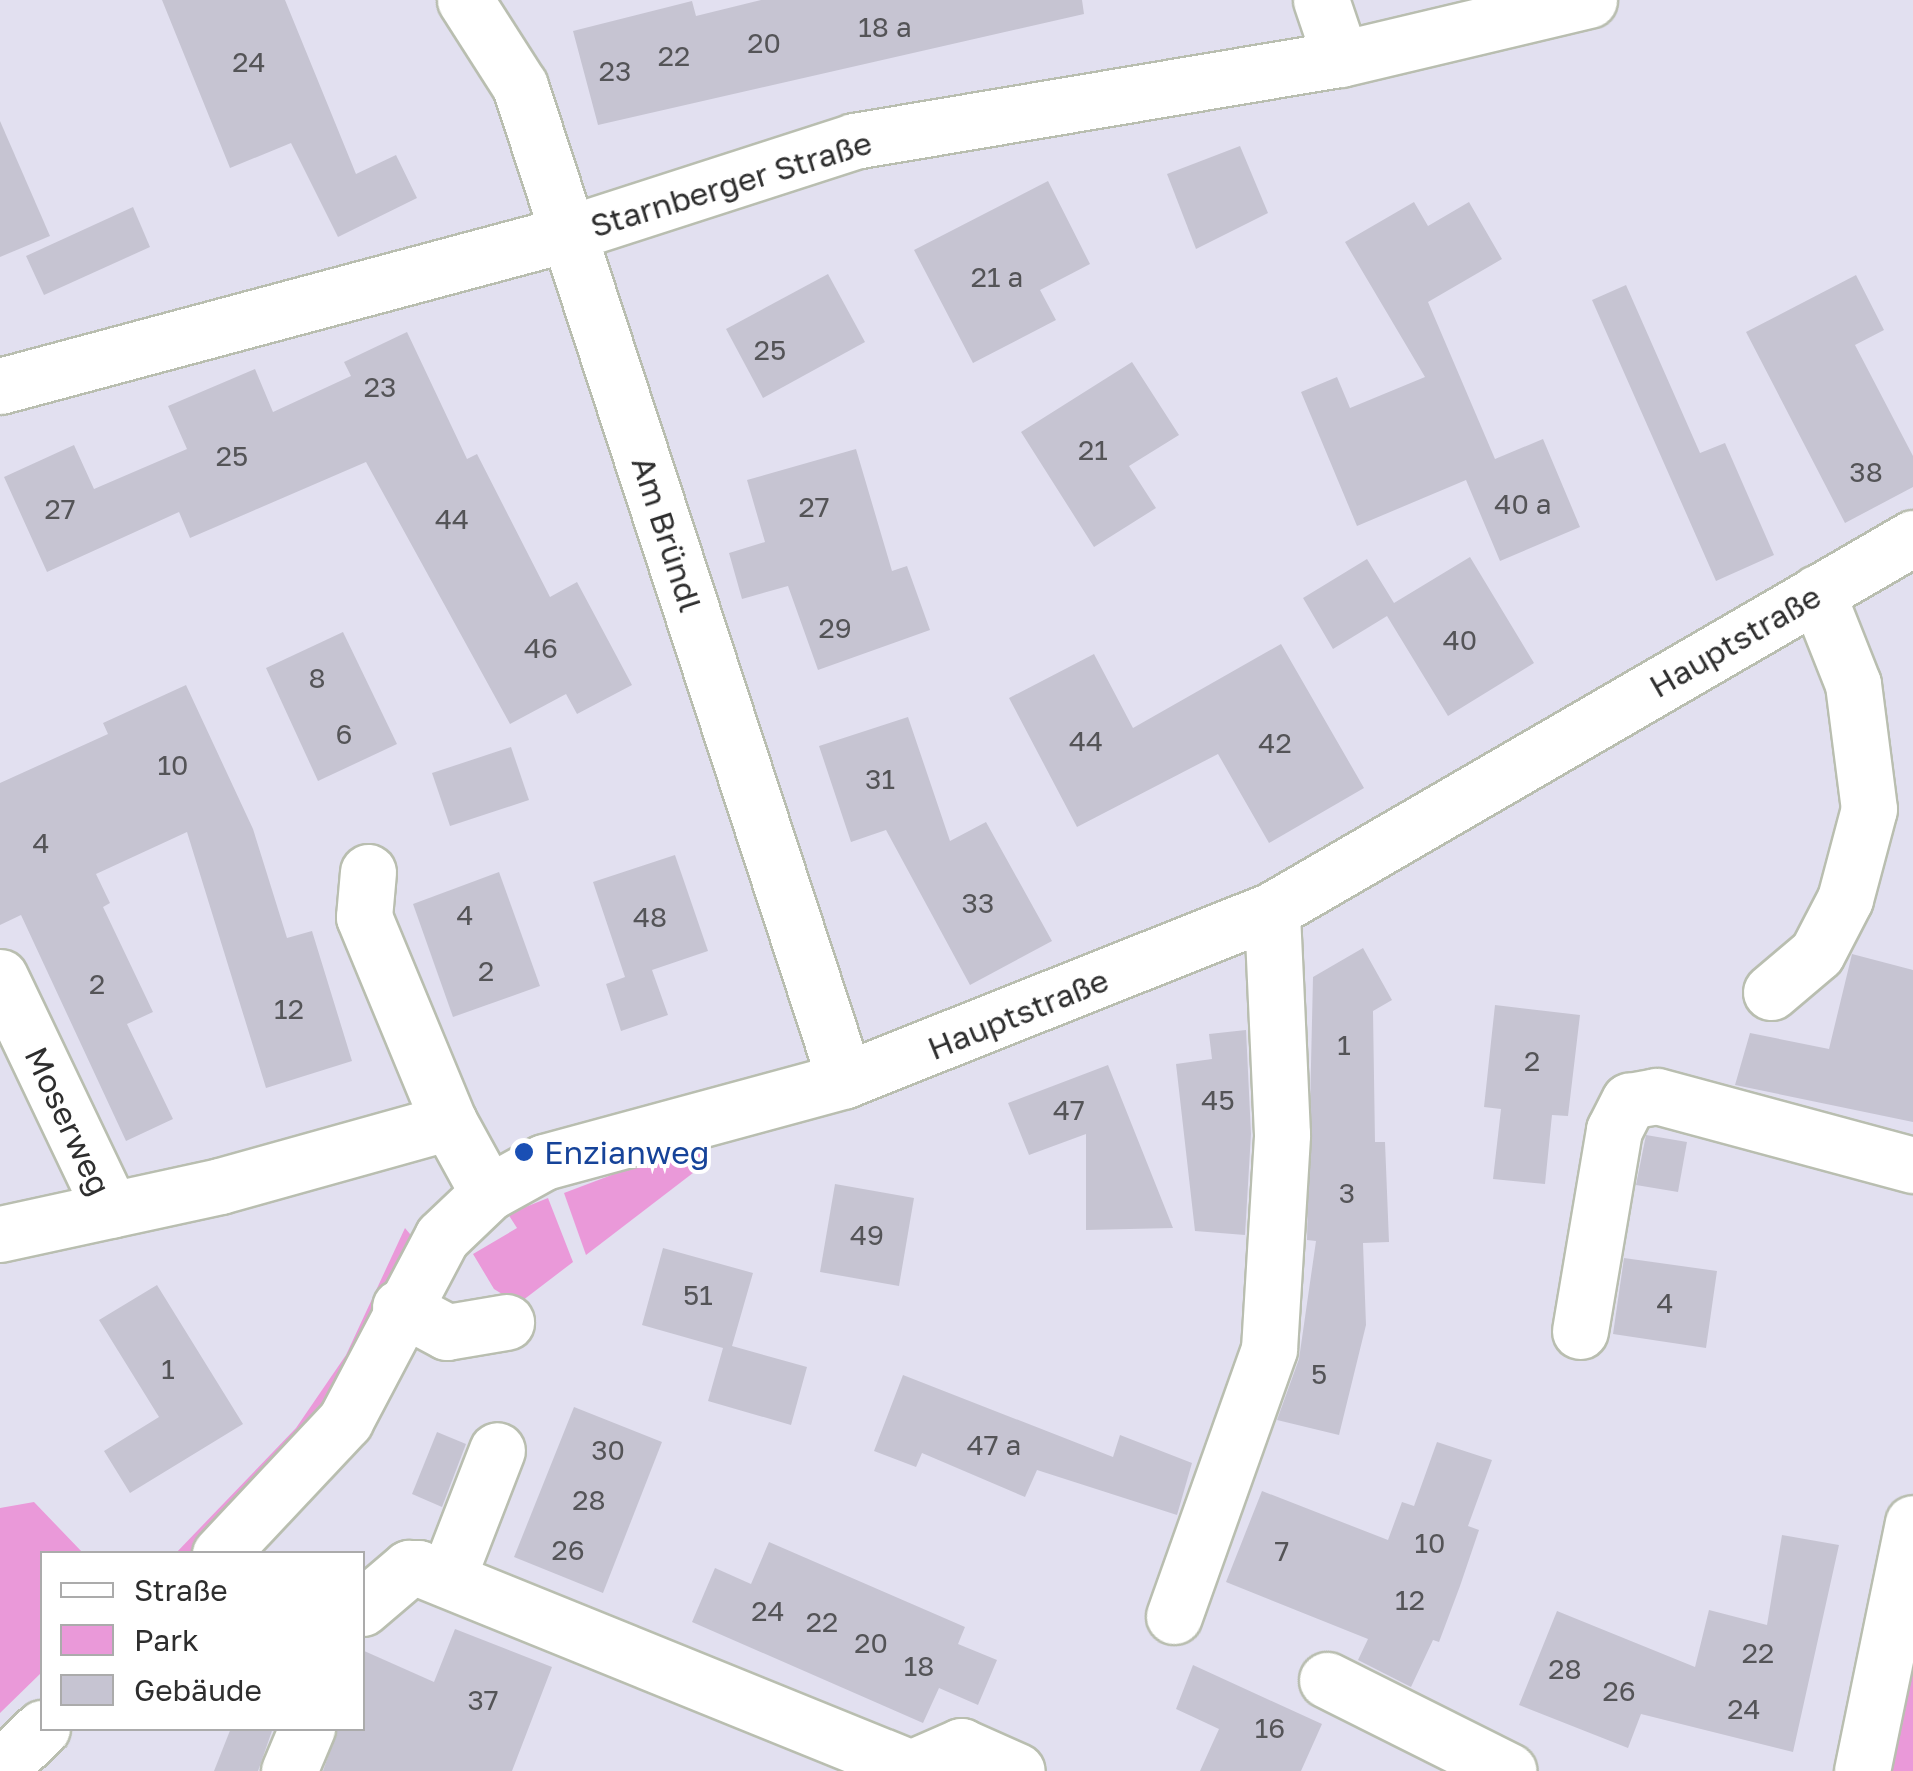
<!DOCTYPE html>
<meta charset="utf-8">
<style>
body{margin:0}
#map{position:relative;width:1913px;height:1771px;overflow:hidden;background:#e2e0f0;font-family:"Golos Text",sans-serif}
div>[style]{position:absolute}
.green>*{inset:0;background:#ea99d9}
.building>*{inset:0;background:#c6c4d2}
.roads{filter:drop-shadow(2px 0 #b9beb0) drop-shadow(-2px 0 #b9beb0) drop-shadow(0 2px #b9beb0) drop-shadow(0 -2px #b9beb0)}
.minor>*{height:55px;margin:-27.5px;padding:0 27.5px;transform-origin:27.5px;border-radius:27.5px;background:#fff}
.dots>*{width:28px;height:28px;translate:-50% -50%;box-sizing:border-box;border:5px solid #fff;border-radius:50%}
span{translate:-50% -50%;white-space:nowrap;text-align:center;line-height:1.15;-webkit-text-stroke:8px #fff;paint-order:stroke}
.number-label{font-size:28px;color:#545457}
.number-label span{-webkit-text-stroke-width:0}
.street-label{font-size:32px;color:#2e2e2e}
.transit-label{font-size:32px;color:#164399}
.left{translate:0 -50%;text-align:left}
.legend{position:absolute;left:40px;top:1551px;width:325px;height:180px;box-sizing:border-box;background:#fff;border:2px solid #ababab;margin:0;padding:12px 18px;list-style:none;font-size:30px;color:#2e2e2e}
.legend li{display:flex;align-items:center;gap:20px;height:50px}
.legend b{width:50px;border:2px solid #ababab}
</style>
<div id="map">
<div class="green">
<i style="clip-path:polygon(699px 1142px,706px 1163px,586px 1255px,564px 1193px)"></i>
<i style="clip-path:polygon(548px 1198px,573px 1262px,518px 1304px,494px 1289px,473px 1254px,517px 1228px,508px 1214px)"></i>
<i style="clip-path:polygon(405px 1228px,415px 1240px,332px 1406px,194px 1553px,175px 1554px,296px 1428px,346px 1355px)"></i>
<i style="clip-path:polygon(34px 1502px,83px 1553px,42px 1554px,42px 1672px,0 1713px,0 1508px)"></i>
<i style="clip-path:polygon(1913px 1571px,1913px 1771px,1872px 1771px)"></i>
</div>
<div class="building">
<i style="clip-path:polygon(162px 0,285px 0,356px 174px,396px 155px,417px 198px,338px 237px,291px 143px,230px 168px)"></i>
<i style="clip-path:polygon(761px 0,1082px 0,1084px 14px,598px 125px,573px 31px,692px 1px,696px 16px)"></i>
<i style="clip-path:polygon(0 121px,50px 236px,0 257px)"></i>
<i style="clip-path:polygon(1240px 146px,1268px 213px,1196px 249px,1167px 174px)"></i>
<i style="clip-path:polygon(1048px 181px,1090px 264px,1040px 290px,1056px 320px,973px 363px,914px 250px)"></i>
<i style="clip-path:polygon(1414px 202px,1428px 226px,1469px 202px,1502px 259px,1428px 302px,1495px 459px,1543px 439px,1580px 527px,1500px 561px,1466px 480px,1357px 526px,1301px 392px,1337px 377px,1350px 408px,1425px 377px,1345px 242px)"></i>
<i style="clip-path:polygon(133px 207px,150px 247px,44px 295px,26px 256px)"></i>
<i style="clip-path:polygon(828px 274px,865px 342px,763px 398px,726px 329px)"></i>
<i style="clip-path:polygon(1856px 275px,1884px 330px,1855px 345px,1913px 456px,1913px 487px,1845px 523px,1746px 332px)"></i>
<i style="clip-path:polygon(1626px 285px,1700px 453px,1725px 443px,1774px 555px,1716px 581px,1592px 300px)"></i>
<i style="clip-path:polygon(407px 332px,467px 459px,477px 454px,550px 597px,577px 582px,632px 685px,577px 714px,566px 694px,510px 724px,366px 462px,190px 538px,179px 512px,47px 572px,4px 477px,74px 445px,94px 489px,187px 449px,168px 406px,255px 369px,273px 412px,351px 376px,344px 362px)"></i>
<i style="clip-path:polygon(1132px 362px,1179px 435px,1129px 466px,1156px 508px,1094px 547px,1021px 432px)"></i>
<i style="clip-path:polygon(856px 449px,892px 571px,907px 566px,930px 630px,818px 670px,788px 586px,742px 599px,729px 553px,765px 542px,747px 480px)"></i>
<i style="clip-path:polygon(1470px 557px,1534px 663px,1448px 716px,1387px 616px,1333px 649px,1303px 598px,1367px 559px,1394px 603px)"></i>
<i style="clip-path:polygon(343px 632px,397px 744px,318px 781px,266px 668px)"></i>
<i style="clip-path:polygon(1281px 644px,1364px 788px,1269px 843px,1218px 754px,1077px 827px,1009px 698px,1094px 654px,1133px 728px)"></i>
<i style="clip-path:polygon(186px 685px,253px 829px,287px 938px,312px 931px,352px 1061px,266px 1088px,187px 832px,96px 874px,110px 903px,103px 907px,153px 1012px,127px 1024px,173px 1119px,126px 1141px,21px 915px,0 925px,0 783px,108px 734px,103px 723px)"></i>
<i style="clip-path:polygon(908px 717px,950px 841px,986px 822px,1052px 941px,970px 985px,886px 830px,851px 842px,819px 746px)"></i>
<i style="clip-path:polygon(511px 747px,529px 800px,450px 826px,432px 773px)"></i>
<i style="clip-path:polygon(675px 855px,708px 951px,652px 970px,668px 1015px,621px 1031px,606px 984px,625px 977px,593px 882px)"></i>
<i style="clip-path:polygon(499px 872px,540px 986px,453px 1017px,413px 904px)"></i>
<i style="clip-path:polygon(1363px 948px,1392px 1000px,1373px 1011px,1375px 1142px,1385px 1142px,1389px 1242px,1363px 1243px,1366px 1325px,1339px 1435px,1277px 1420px,1299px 1359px,1316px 1241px,1307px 1240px,1313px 977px)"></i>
<i style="clip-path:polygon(1852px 954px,1913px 970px,1913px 1122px,1735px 1085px,1750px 1033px,1829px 1049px)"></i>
<i style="clip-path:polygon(1495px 1005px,1580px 1015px,1568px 1116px,1552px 1115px,1545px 1184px,1493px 1179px,1501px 1109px,1484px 1107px)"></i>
<i style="clip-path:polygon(1246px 1030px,1251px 1134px,1245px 1235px,1195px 1231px,1176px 1064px,1212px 1059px,1209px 1034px)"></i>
<i style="clip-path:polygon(1108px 1065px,1173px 1228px,1086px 1230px,1086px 1134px,1029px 1155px,1008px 1103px)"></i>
<i style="clip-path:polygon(1646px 1135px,1687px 1142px,1678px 1192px,1636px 1185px)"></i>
<i style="clip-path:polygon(835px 1184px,914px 1198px,899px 1286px,820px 1272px)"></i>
<i style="clip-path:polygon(663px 1248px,753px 1273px,732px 1346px,807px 1367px,791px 1425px,708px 1401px,723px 1348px,642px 1325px)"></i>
<i style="clip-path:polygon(1624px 1258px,1717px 1271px,1706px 1348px,1613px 1334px)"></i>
<i style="clip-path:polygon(157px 1285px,243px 1424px,130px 1493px,104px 1451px,159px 1417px,99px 1320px)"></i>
<i style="clip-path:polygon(903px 1375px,1113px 1457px,1120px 1435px,1192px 1463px,1177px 1515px,1037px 1470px,1025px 1497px,922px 1453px,916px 1467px,874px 1451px)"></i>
<i style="clip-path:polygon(574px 1407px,662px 1442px,603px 1593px,514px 1557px)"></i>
<i style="clip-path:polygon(437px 1432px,466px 1444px,442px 1507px,412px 1494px)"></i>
<i style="clip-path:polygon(1437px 1442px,1492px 1460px,1468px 1526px,1479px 1530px,1460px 1586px,1439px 1642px,1433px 1640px,1411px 1687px,1358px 1660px,1368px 1639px,1226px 1582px,1262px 1491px,1388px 1540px,1402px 1502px,1414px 1506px)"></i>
<i style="clip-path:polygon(1782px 1535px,1839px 1545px,1793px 1752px,1641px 1714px,1628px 1748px,1519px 1705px,1557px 1611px,1695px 1667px,1709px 1610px,1767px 1625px)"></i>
<i style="clip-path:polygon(769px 1542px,965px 1627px,958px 1644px,997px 1660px,978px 1705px,939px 1688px,923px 1723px,692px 1622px,715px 1568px,751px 1584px)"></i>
<i style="clip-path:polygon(455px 1629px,552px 1667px,512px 1771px,323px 1771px,338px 1728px,362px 1728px,362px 1650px,434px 1682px)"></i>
<i style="clip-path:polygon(1193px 1665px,1322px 1724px,1301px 1771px,1200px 1771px,1219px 1729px,1176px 1709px)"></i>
<i style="clip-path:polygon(231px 1728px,273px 1728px,258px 1771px,214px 1771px)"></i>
</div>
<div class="roads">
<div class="minor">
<i style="left:465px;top:0;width:102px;rotate:57.4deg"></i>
<i style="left:520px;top:86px;width:1046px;rotate:71.89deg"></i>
<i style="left:1321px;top:0;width:62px;rotate:71.3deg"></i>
<i style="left:0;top:386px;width:590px;rotate:-15.03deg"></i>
<i style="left:570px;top:233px;width:299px;rotate:-17.9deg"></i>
<i style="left:854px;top:141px;width:494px;rotate:-9.6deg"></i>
<i style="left:1341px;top:59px;width:255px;rotate:-13.4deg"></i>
<i style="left:368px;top:872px;width:45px;rotate:95.1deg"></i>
<i style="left:364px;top:917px;width:222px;rotate:67.5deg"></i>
<i style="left:0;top:977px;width:258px;rotate:64.5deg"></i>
<i style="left:1771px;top:992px;width:60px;rotate:-40.3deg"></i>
<i style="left:1817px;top:953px;width:61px;rotate:-62.6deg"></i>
<i style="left:1845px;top:899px;width:93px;rotate:-75.1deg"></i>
<i style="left:1869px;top:809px;width:126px;rotate:-97.3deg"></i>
<i style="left:1853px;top:684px;width:98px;rotate:-111.6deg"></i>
<i style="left:0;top:1234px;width:225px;rotate:-12.3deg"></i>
<i style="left:220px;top:1186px;width:238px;rotate:-15.6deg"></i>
<i style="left:449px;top:1122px;width:81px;rotate:61.2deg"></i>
<i style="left:400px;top:1307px;width:53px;rotate:28deg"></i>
<i style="left:447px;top:1332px;width:60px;rotate:-9.6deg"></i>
<i style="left:1580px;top:1331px;width:204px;rotate:-80.4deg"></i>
<i style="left:1614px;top:1130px;width:33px;rotate:-63deg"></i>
<i style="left:1629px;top:1101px;width:28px;rotate:-10deg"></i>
<i style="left:1657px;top:1096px;width:265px;rotate:15.1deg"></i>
<i style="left:220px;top:1554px;width:183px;rotate:-46.8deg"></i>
<i style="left:345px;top:1421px;width:208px;rotate:-62.2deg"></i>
<i style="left:442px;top:1237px;width:64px;rotate:-43.7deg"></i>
<i style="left:488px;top:1193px;width:64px;rotate:-29deg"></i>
<i style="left:544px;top:1162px;width:312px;rotate:-15.2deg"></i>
<i style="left:845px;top:1080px;width:460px;rotate:-21.7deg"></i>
<i style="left:1272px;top:910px;width:741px;rotate:-30.13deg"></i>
<i style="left:447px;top:1579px;width:138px;rotate:-68.8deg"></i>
<i style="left:362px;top:1608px;width:62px;rotate:-40.4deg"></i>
<i style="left:409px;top:1568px;width:9px"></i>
<i style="left:418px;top:1568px;width:532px;rotate:22.08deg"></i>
<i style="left:911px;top:1768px;width:55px;rotate:-23.7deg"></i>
<i style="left:961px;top:1746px;width:61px;rotate:24.1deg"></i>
<i style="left:1174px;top:1616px;width:283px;rotate:-70.4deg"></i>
<i style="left:1269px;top:1349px;width:215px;rotate:-86.5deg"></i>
<i style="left:1282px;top:1134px;width:224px;rotate:-92.6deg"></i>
<i style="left:1327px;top:1680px;width:203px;rotate:26.6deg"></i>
<i style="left:0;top:1768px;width:58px;rotate:-43.6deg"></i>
<i style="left:289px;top:1771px;width:47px;rotate:-67.3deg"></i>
<i style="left:1862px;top:1771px;width:253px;rotate:-78.4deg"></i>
</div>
</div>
<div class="dots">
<i style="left:524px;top:1152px;background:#1a4fb4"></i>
</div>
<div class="number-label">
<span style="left:885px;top:27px">18 a</span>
<span style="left:764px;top:43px">20</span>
<span style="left:674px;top:56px">22</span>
<span style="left:249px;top:62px">24</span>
<span style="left:615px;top:71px">23</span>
<span style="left:997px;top:277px">21 a</span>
<span style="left:770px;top:350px">25</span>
<span style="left:380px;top:387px">23</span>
<span style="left:1093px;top:450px">21</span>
<span style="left:232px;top:456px">25</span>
<span style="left:1866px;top:472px">38</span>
<span style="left:1523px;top:504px">40 a</span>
<span style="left:814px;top:507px">27</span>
<span style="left:60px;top:509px">27</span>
<span style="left:452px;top:519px">44</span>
<span style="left:835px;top:628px">29</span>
<span style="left:1460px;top:640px">40</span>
<span style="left:541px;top:648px">46</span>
<span style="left:317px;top:678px">8</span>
<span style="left:344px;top:734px">6</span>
<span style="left:1086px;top:741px">44</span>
<span style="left:1275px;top:743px">42</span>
<span style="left:173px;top:765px">10</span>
<span style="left:880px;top:779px">31</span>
<span style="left:41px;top:843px">4</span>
<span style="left:978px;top:903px">33</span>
<span style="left:465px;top:915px">4</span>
<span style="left:650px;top:917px">48</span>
<span style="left:486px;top:971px">2</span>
<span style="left:97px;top:984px">2</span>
<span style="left:289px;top:1009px">12</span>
<span style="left:1344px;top:1045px">1</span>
<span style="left:1532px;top:1061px">2</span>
<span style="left:1218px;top:1100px">45</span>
<span style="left:1069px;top:1110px">47</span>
<span style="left:1347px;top:1193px">3</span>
<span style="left:867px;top:1235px">49</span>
<span style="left:698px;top:1295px">51</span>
<span style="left:1665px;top:1303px">4</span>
<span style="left:168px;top:1369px">1</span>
<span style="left:1319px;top:1374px">5</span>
<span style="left:994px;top:1445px">47 a</span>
<span style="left:608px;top:1450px">30</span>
<span style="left:589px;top:1500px">28</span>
<span style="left:1430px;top:1543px">10</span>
<span style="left:568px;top:1550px">26</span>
<span style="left:1282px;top:1551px">7</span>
<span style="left:1410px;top:1600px">12</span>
<span style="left:768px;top:1611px">24</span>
<span style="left:822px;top:1622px">22</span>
<span style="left:871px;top:1643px">20</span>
<span style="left:1758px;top:1653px">22</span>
<span style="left:919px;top:1666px">18</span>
<span style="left:1565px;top:1669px">28</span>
<span style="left:1619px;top:1691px">26</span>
<span style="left:483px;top:1700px">37</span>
<span style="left:1744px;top:1709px">24</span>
<span style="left:1270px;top:1728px">16</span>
</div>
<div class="street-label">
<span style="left:731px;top:184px;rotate:-17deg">Starnberger Straße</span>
<span style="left:667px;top:534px;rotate:72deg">Am Bründl</span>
<span style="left:1735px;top:641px;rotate:-30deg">Hauptstraße</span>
<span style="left:1018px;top:1014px;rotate:-22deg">Hauptstraße</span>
<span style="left:68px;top:1121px;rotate:65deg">Moserweg</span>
</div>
<div class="transit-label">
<span class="left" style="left:544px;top:1152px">Enzianweg</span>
</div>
<ul class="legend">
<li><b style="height:12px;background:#fff"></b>Straße</li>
<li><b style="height:28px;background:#ea99d9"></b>Park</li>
<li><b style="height:28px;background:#c6c4d2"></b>Gebäude</li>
</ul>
</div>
